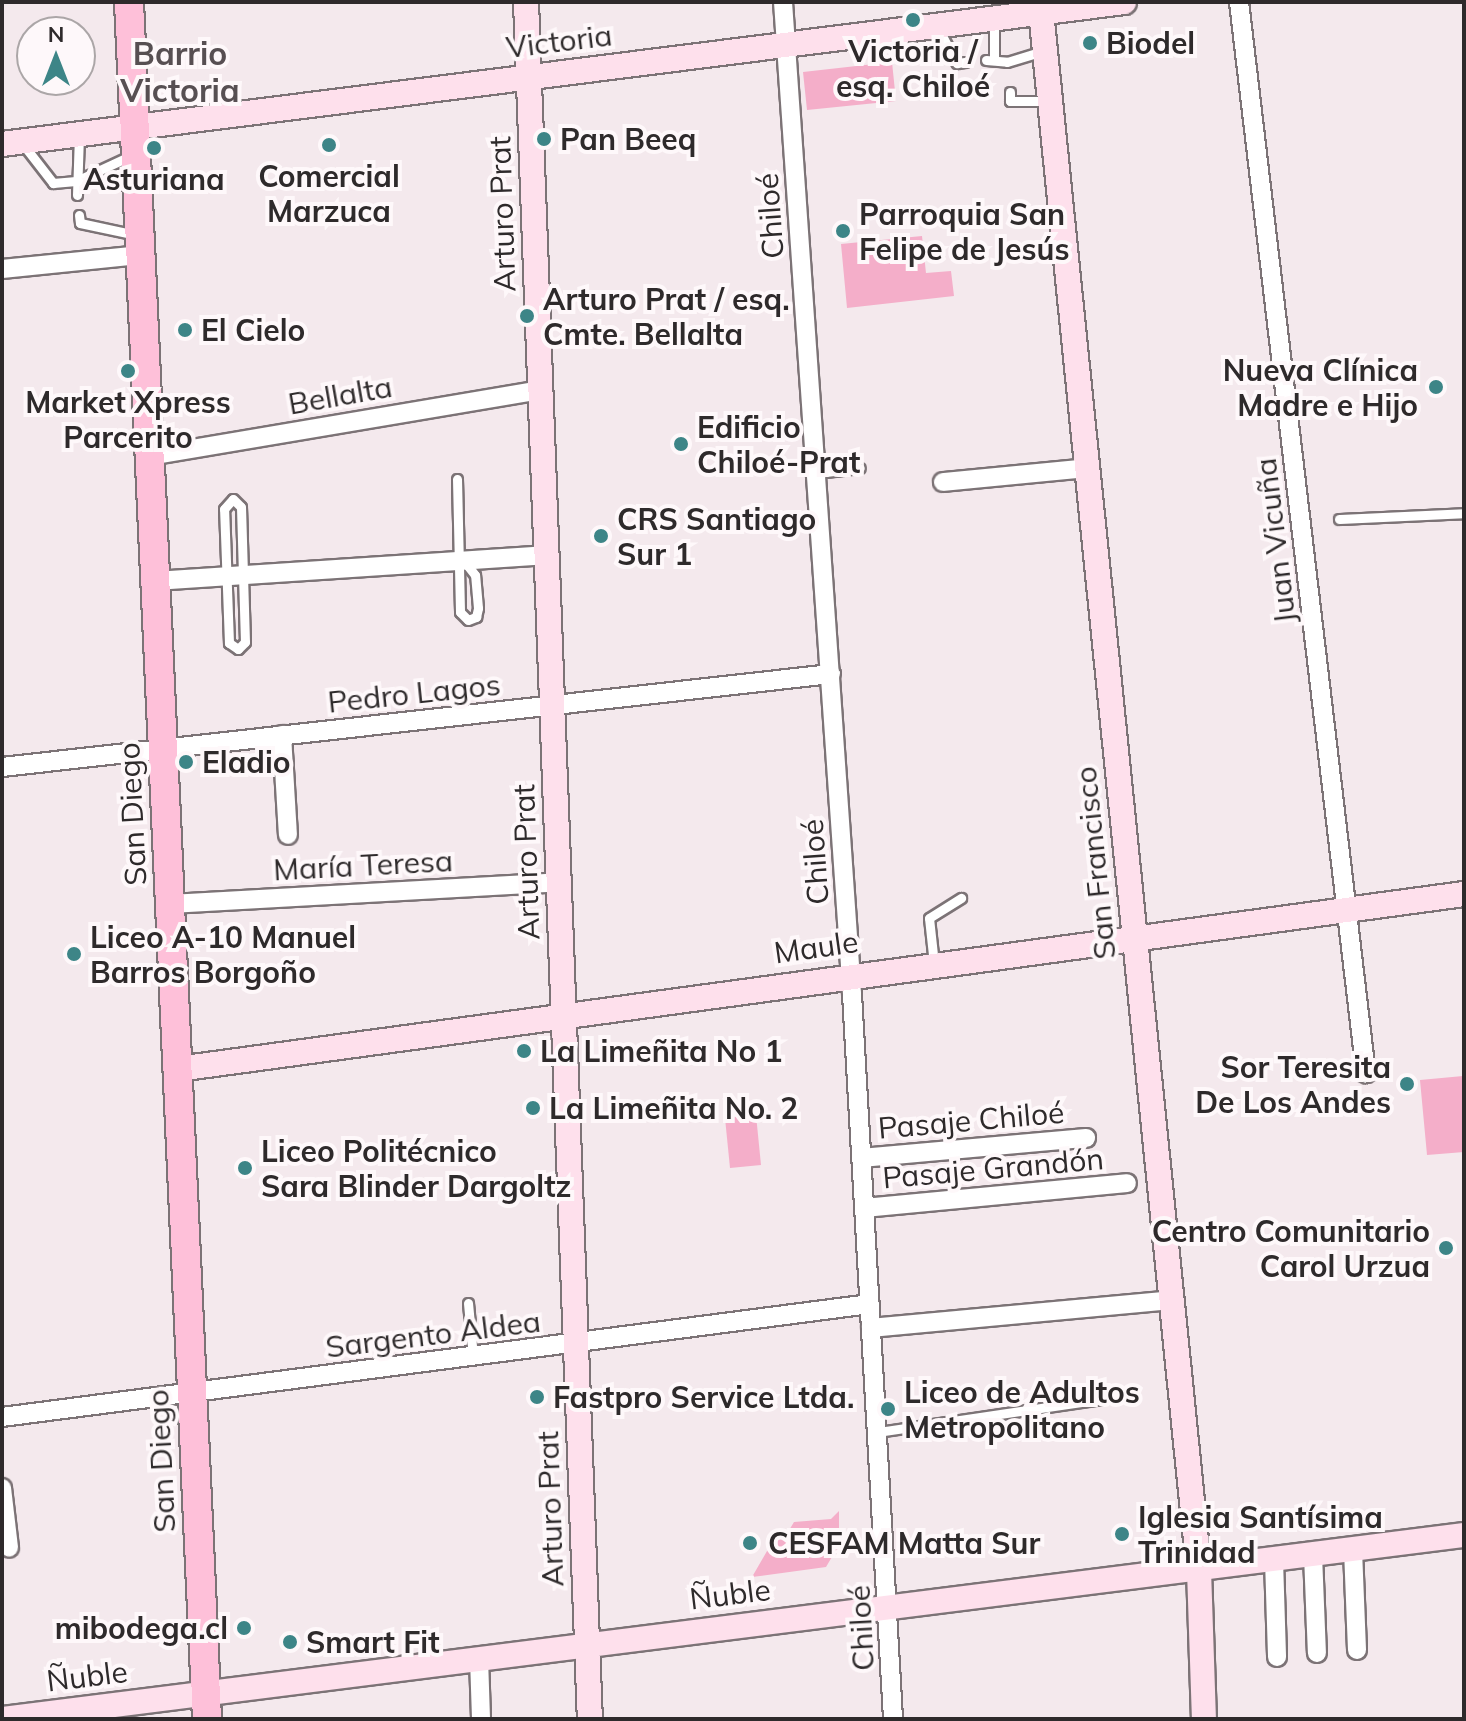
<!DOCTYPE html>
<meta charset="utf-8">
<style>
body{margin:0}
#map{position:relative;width:1466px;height:1721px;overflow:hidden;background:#f4e9ed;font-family:Mulish,sans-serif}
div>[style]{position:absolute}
.green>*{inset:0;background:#f4aec9}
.roads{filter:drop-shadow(2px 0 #7c7376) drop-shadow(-2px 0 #7c7376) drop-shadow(0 2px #7c7376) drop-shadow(0 -2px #7c7376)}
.lane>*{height:9px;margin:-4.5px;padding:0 4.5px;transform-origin:4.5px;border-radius:4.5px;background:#fff}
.street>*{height:18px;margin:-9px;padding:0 9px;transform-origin:9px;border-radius:9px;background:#fff}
.secondary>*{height:24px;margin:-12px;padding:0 12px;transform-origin:12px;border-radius:12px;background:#fee0ec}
.primary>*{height:28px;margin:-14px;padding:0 14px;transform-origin:14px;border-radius:14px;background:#fec0d9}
.dots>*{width:22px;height:22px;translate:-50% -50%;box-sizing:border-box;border:4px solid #fef8fa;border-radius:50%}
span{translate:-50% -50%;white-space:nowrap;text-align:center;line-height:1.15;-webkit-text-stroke:8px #fef8fa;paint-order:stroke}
.street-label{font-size:30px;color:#2e2a2b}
.poi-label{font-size:30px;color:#2e2a2b;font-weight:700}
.left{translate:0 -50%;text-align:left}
.right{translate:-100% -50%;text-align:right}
.neighbourhood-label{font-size:32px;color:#574f52;font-weight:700}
.frame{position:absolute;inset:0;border:4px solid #2e2a2b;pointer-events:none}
.north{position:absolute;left:16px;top:16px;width:80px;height:80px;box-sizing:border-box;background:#fef8fa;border:2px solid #aba6a7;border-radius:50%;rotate:0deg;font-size:22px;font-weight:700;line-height:32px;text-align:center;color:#2e2a2b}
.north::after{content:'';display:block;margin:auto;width:28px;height:36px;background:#3d8587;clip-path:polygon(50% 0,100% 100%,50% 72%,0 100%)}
</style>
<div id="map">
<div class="green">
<i style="clip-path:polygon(892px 62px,896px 101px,807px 110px,803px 72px)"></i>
<i style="clip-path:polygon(922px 236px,926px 273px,951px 271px,954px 296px,847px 308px,841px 244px)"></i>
<i style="clip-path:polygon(1463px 1076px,1464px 1152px,1427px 1155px,1420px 1080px)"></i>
<i style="clip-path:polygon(756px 1115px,761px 1165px,730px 1168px,725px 1118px)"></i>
<i style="clip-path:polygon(839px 1511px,839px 1545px,826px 1567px,752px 1577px,778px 1532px,788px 1532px,794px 1522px,831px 1519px)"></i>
</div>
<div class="roads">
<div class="lane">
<i style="left:994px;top:18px;width:41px;rotate:90deg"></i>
<i style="left:938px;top:28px;width:40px;rotate:62deg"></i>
<i style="left:957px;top:63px;width:8px;rotate:-7deg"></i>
<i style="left:986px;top:60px;width:21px;rotate:5deg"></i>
<i style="left:1007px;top:62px;width:39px;rotate:-17deg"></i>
<i style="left:1010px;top:92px;width:9px;rotate:90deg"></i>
<i style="left:1010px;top:101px;width:39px"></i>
<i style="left:22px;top:143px;width:51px;rotate:52.2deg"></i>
<i style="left:53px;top:183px;width:23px;rotate:-5deg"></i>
<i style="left:76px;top:181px;width:60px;rotate:-24.8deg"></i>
<i style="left:77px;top:195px;width:60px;rotate:-88.1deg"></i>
<i style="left:79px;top:215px;width:8px;rotate:83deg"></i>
<i style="left:80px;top:223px;width:57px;rotate:12.1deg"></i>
<i style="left:817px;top:473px;width:43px;rotate:-6.6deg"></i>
<i style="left:457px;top:479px;width:133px;rotate:88.7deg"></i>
<i style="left:460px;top:612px;width:11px;rotate:45deg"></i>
<i style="left:468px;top:620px;width:9px;rotate:-21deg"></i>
<i style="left:476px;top:617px;width:9px;rotate:-77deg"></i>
<i style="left:478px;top:608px;width:33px;rotate:-95deg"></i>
<i style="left:475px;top:575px;width:16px;rotate:-128deg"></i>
<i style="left:233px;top:499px;width:11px;rotate:45deg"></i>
<i style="left:241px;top:507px;width:68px;rotate:88.3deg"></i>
<i style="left:243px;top:575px;width:67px;rotate:88.3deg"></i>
<i style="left:245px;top:642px;width:10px;rotate:135deg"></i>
<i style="left:238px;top:649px;width:11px;rotate:-146deg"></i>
<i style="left:229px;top:643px;width:134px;rotate:-92.1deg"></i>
<i style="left:224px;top:509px;width:13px;rotate:-48deg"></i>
<i style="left:1339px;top:519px;width:125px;rotate:-2.7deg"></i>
<i style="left:934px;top:964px;width:46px;rotate:-96.2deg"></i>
<i style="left:929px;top:918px;width:38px;rotate:-32deg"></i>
<i style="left:468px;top:1303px;width:54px;rotate:84.7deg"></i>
<i style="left:878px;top:1432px;width:232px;rotate:-8.4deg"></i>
</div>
<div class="street">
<i style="left:783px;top:2px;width:994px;rotate:86.02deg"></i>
<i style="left:852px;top:994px;width:726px;rotate:86.76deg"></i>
<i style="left:1239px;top:2px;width:1079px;rotate:83.24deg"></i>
<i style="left:2px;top:269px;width:140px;rotate:-5.8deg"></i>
<i style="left:150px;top:456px;width:397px;rotate:-9.6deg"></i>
<i style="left:943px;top:482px;width:146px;rotate:-5.5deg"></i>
<i style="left:156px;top:581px;width:392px;rotate:-3.8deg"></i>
<i style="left:282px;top:735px;width:100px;rotate:86.6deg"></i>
<i style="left:2px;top:767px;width:834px;rotate:-6.4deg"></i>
<i style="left:170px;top:904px;width:390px;rotate:-3.2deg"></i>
<i style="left:861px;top:1158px;width:226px;rotate:-5.1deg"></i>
<i style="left:864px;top:1208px;width:264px;rotate:-5.4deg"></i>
<i style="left:871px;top:1328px;width:301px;rotate:-5.3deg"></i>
<i style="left:2px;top:1417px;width:875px;rotate:-7.42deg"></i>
<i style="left:2px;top:1488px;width:60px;rotate:83.3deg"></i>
<i style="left:1353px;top:1550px;width:100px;rotate:87.7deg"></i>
<i style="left:1313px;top:1555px;width:98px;rotate:87.7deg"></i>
<i style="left:1274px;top:1560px;width:97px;rotate:88.2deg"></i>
<i style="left:479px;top:1658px;width:61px;rotate:88.1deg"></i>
</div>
<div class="secondary">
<i style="left:526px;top:2px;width:1718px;rotate:87.87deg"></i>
<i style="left:1040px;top:2px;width:1576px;rotate:84.21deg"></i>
<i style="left:1199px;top:1570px;width:149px;rotate:88.1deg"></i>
<i style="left:2px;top:144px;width:1131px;rotate:-7.21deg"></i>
<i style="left:178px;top:1069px;width:1298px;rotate:-7.75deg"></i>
<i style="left:3px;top:1719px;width:1473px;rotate:-7.18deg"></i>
</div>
<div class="primary">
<i style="left:129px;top:2px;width:1719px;rotate:87.4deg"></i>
</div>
</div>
<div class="dots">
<i style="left:913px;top:20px;background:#3d8587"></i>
<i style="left:1090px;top:43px;background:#3d8587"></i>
<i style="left:544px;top:139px;background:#3d8587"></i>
<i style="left:329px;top:145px;background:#3d8587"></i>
<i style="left:154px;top:148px;background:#3d8587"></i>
<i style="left:843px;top:231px;background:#3d8587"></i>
<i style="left:527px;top:316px;background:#3d8587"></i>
<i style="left:185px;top:330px;background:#3d8587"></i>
<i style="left:128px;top:371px;background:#3d8587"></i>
<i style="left:1436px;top:387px;background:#3d8587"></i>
<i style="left:681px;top:444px;background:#3d8587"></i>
<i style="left:601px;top:536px;background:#3d8587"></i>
<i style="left:186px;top:762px;background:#3d8587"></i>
<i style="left:74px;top:954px;background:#3d8587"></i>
<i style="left:524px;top:1051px;background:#3d8587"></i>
<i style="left:1407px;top:1084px;background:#3d8587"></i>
<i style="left:533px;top:1108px;background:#3d8587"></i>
<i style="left:245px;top:1168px;background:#3d8587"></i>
<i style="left:1446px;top:1248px;background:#3d8587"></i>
<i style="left:537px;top:1397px;background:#3d8587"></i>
<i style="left:888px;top:1409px;background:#3d8587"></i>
<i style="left:1122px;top:1534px;background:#3d8587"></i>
<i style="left:750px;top:1543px;background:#3d8587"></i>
<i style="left:244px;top:1628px;background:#3d8587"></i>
<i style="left:290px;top:1642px;background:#3d8587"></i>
</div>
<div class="street-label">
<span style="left:559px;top:41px;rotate:-7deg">Victoria</span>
<span style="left:502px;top:214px;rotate:-92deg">Arturo Prat</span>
<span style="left:770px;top:216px;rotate:-94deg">Chiloé</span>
<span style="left:340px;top:395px;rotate:-10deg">Bellalta</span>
<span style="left:1275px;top:541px;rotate:-97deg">Juan Vicuña</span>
<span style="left:414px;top:693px;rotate:-6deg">Pedro Lagos</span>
<span style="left:132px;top:814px;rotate:-93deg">San Diego</span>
<span style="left:526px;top:862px;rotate:-92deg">Arturo Prat</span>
<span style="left:815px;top:862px;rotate:-94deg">Chiloé</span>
<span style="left:1095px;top:863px;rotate:-96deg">San Francisco</span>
<span style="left:363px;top:865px;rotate:-3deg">María Teresa</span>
<span style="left:816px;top:947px;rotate:-8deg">Maule</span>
<span style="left:971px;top:1120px;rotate:-5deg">Pasaje Chiloé</span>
<span style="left:993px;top:1168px;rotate:-5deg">Pasaje Grandón</span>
<span style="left:433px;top:1334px;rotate:-7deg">Sargento Aldea</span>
<span style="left:161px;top:1461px;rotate:-93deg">San Diego</span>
<span style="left:550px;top:1509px;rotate:-92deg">Arturo Prat</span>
<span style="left:730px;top:1594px;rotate:-7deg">Ñuble</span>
<span style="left:861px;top:1628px;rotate:-93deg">Chiloé</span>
<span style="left:87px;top:1676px;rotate:-7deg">Ñuble</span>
</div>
<div class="poi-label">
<span class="left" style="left:1106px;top:43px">Biodel</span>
<span style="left:913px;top:68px">Victoria /<br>esq. Chiloé</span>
<span class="left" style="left:560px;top:139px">Pan Beeq</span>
<span style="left:329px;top:193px">Comercial<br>Marzuca</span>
<span style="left:154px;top:179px">Asturiana</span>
<span class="left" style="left:859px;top:231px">Parroquia San<br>Felipe de Jesús</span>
<span class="left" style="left:543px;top:316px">Arturo Prat / esq.<br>Cmte. Bellalta</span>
<span class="left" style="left:201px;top:330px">El Cielo</span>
<span class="right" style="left:1418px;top:387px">Nueva Clínica<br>Madre e Hijo</span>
<span style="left:128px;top:419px">Market Xpress<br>Parcerito</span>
<span class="left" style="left:697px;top:444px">Edificio<br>Chiloé-Prat</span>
<span class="left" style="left:617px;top:536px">CRS Santiago<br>Sur 1</span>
<span class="left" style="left:202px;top:762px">Eladio</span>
<span class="left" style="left:90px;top:954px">Liceo A-10 Manuel<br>Barros Borgoño</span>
<span class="left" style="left:540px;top:1051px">La Limeñita No 1</span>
<span class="right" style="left:1391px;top:1084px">Sor Teresita<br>De Los Andes</span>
<span class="left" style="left:549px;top:1108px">La Limeñita No. 2</span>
<span class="left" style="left:261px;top:1168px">Liceo Politécnico<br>Sara Blinder Dargoltz</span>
<span class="right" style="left:1430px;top:1248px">Centro Comunitario<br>Carol Urzua</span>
<span class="left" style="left:904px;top:1409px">Liceo de Adultos<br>Metropolitano</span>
<span class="left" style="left:553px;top:1397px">Fastpro Service Ltda.</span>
<span class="left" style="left:1138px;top:1534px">Iglesia Santísima<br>Trinidad</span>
<span class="left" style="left:768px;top:1543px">CESFAM Matta Sur</span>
<span class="right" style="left:228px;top:1628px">mibodega.cl</span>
<span class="left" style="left:306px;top:1642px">Smart Fit</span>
</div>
<div class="neighbourhood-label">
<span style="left:180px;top:72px">Barrio<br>Victoria</span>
</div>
<div class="frame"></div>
<div class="north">N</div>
</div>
